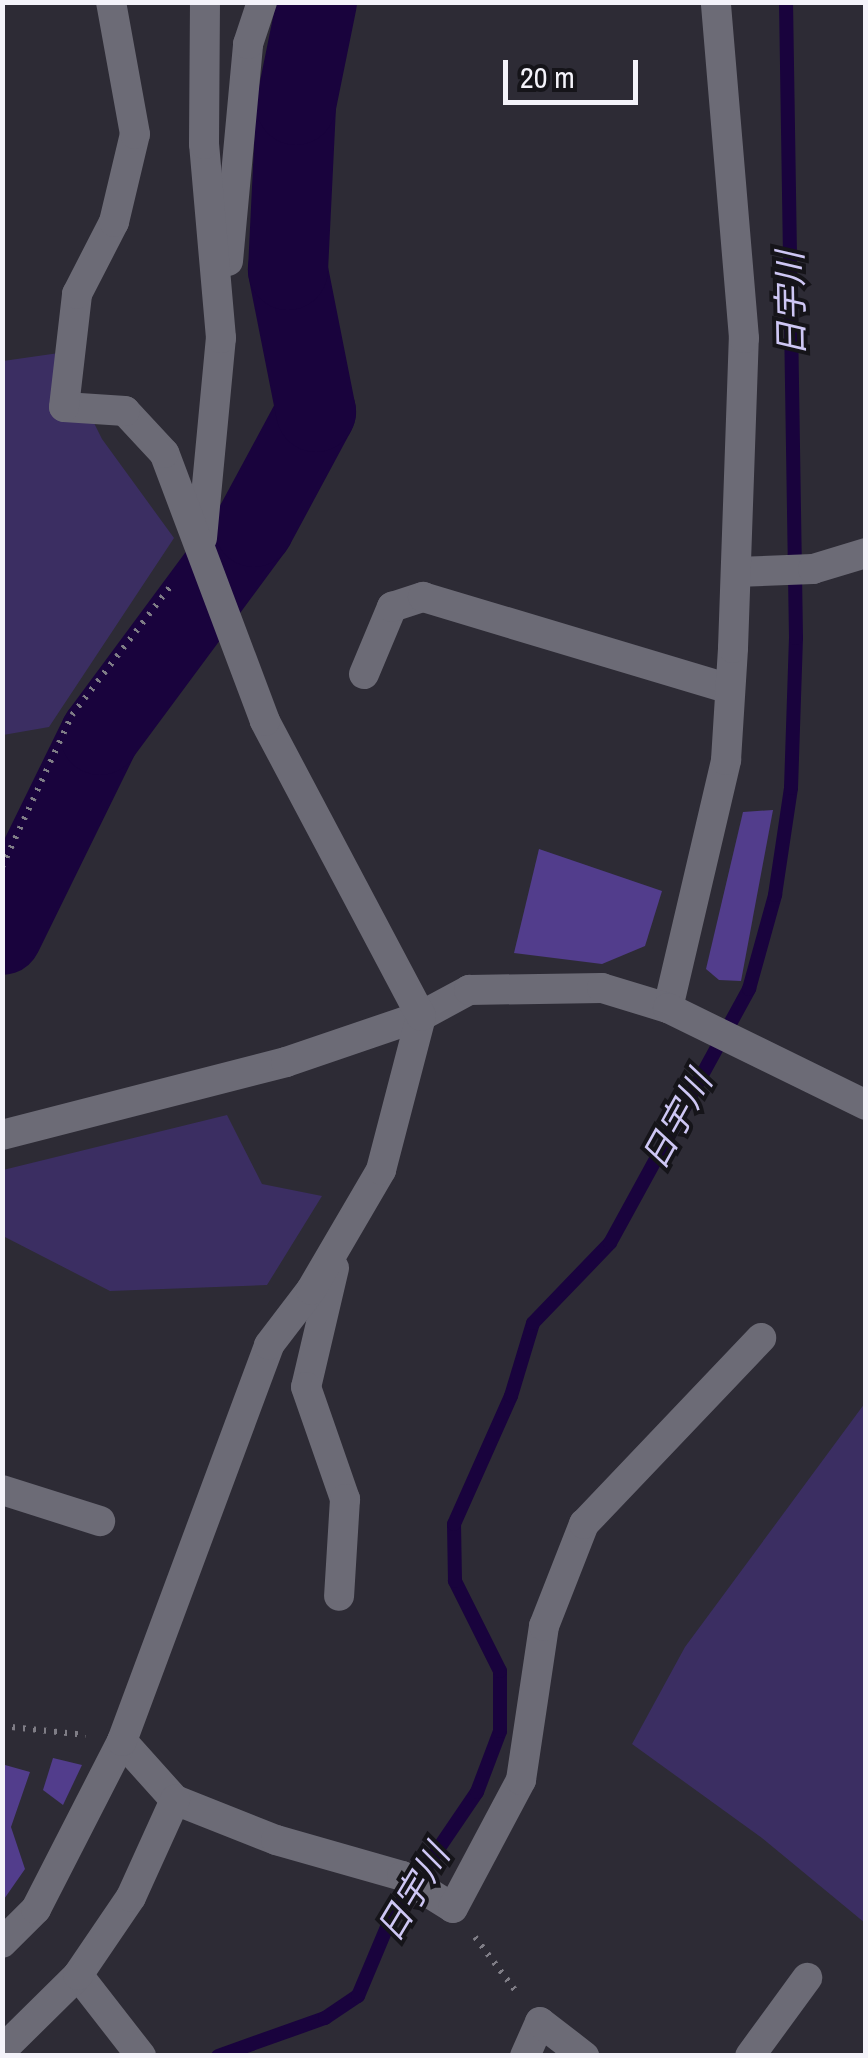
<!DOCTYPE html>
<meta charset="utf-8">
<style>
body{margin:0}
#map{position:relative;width:868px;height:2058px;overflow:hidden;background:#2d2b35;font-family:"Archivo Narrow","Noto Sans JP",sans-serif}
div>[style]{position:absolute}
.green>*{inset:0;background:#3b2e62}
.stream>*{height:14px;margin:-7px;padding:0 7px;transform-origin:7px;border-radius:7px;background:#19033d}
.river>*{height:80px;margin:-40px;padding:0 40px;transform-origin:40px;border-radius:40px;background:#19033d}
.building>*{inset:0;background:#523d8c}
.path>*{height:6px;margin-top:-3px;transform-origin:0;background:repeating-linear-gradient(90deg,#7f7d86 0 2.5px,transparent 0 10.5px)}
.street>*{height:30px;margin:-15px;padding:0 15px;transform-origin:15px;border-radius:15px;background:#6c6b76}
span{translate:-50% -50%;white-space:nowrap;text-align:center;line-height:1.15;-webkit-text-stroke:8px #151419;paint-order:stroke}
.water-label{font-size:35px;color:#cec7f4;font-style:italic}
.frame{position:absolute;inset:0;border:5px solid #f4f3fa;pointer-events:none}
.scale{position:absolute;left:503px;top:60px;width:135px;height:45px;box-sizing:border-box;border:5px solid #f4f3fa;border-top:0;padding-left:12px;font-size:30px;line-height:35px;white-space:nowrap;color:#f4f3fa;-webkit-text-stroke:8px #151419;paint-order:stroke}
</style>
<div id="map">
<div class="green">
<i style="clip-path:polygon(59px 353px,102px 439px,174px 538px,49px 727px,3px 735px,3px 361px)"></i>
<i style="clip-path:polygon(227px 1115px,262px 1184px,322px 1196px,267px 1285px,110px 1291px,3px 1236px,3px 1170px)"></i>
<i style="clip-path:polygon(865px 1403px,865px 1923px,762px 1838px,632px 1744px,685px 1647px)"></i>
</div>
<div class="stream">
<i style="left:218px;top:2056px;width:114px;rotate:-19.6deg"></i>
<i style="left:325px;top:2018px;width:40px;rotate:-34deg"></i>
<i style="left:358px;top:1996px;width:82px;rotate:-67.2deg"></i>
<i style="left:390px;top:1920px;width:155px;rotate:-55.8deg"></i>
<i style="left:477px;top:1792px;width:65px;rotate:-69.3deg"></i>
<i style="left:500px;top:1731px;width:60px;rotate:-90deg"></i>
<i style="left:500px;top:1671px;width:101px;rotate:-116.6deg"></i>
<i style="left:455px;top:1581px;width:57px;rotate:-91deg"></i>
<i style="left:454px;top:1524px;width:140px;rotate:-66deg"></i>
<i style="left:511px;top:1396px;width:76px;rotate:-73.2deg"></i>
<i style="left:533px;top:1323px;width:111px;rotate:-46.1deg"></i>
<i style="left:610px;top:1243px;width:290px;rotate:-61.3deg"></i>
<i style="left:749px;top:989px;width:98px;rotate:-74.5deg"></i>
<i style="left:775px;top:895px;width:108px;rotate:-81.5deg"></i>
<i style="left:791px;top:788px;width:150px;rotate:-88.1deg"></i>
<i style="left:796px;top:638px;width:636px;rotate:-90.9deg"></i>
</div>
<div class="river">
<i style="left:2px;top:935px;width:223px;rotate:-63.9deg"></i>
<i style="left:100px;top:735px;width:259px;rotate:-53.5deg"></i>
<i style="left:254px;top:527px;width:131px;rotate:-61.7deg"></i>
<i style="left:316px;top:412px;width:145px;rotate:-101.2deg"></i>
<i style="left:288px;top:270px;width:165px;rotate:-87.2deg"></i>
<i style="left:296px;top:105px;width:105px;rotate:-78.5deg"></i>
</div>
<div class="building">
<i style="clip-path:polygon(773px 810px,741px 981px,719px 980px,706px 969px,743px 812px)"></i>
<i style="clip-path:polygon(539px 849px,662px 891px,645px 946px,602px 964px,514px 953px)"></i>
<i style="clip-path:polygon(53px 1758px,82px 1765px,63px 1805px,43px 1790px)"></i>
<i style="clip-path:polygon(5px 1765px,30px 1772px,11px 1827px,25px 1869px,2px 1902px)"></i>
</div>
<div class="path">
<i style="left:2px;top:867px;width:167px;rotate:-65.3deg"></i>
<i style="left:72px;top:715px;width:166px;rotate:-52.6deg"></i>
<i style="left:2px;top:1726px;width:84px;rotate:6.1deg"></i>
<i style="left:475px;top:1937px;width:71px;rotate:53deg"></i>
</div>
<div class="street">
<i style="left:228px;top:261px;width:218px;rotate:-84.7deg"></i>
<i style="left:248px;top:44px;width:44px;rotate:-71.6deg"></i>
<i style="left:202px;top:538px;width:201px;rotate:-84.6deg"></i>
<i style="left:221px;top:338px;width:195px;rotate:-95deg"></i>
<i style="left:204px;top:144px;width:142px;rotate:-89.6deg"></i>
<i style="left:736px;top:572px;width:77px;rotate:-2.2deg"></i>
<i style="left:813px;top:569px;width:55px;rotate:-16.8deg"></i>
<i style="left:364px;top:674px;width:73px;rotate:-67.3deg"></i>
<i style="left:392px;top:607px;width:33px;rotate:-18deg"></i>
<i style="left:423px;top:597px;width:320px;rotate:16.7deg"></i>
<i style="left:668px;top:1008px;width:255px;rotate:-76.8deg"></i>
<i style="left:726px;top:760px;width:112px;rotate:-86.4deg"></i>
<i style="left:733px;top:648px;width:310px;rotate:-88deg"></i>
<i style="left:744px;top:338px;width:337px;rotate:-94.8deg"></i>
<i style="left:2px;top:1135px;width:293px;rotate:-14.4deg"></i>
<i style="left:286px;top:1062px;width:143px;rotate:-18.8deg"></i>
<i style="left:421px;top:1016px;width:55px;rotate:-28.4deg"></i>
<i style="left:469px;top:990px;width:133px;rotate:-0.9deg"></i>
<i style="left:602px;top:988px;width:69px;rotate:16.9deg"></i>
<i style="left:668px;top:1008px;width:220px;rotate:26.1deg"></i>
<i style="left:334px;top:1268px;width:122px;rotate:103.2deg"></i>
<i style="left:306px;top:1387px;width:119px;rotate:70.8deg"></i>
<i style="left:345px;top:1499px;width:97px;rotate:93.5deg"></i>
<i style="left:2px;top:1490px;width:103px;rotate:17.6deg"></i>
<i style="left:122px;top:1741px;width:79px;rotate:48.1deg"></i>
<i style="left:175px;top:1800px;width:109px;rotate:21.6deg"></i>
<i style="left:276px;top:1840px;width:131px;rotate:15.9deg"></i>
<i style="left:402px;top:1876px;width:60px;rotate:32.1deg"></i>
<i style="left:453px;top:1908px;width:145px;rotate:-62deg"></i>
<i style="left:521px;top:1780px;width:156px;rotate:-81.5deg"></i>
<i style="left:544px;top:1626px;width:110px;rotate:-68.6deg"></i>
<i style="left:584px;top:1524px;width:257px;rotate:-46.4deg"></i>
<i style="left:2px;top:1943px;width:48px;rotate:-45deg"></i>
<i style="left:36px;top:1909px;width:189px;rotate:-62.9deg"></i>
<i style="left:122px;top:1741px;width:422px;rotate:-69.6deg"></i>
<i style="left:269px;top:1345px;width:69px;rotate:-52.6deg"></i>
<i style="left:311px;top:1290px;width:139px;rotate:-59.7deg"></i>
<i style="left:381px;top:1170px;width:159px;rotate:-75.4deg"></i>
<i style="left:421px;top:1016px;width:334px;rotate:-117.9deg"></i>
<i style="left:265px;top:721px;width:286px;rotate:-110.6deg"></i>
<i style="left:164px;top:453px;width:57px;rotate:-132.9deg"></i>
<i style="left:125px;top:411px;width:61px;rotate:-176.2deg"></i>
<i style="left:64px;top:407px;width:114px;rotate:-83.4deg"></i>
<i style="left:77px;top:294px;width:81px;rotate:-62.8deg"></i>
<i style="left:114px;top:222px;width:90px;rotate:-76.6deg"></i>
<i style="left:135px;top:134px;width:134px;rotate:-100.3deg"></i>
<i style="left:78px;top:1975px;width:103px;rotate:52.1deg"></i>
<i style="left:2px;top:2050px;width:107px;rotate:-44.6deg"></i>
<i style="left:78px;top:1975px;width:94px;rotate:-55.8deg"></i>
<i style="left:131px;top:1897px;width:107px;rotate:-65.6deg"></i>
<i style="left:525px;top:2056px;width:37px;rotate:-66deg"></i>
<i style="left:540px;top:2022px;width:56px;rotate:37.7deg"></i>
<i style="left:750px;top:2056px;width:97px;rotate:-53.8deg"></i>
</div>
<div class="water-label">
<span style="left:791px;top:304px;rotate:-91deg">日宇川</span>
<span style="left:677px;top:1120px;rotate:-61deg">日宇川</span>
<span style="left:413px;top:1893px;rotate:-59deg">日宇川</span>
</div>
<div class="frame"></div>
<div class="scale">20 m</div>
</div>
